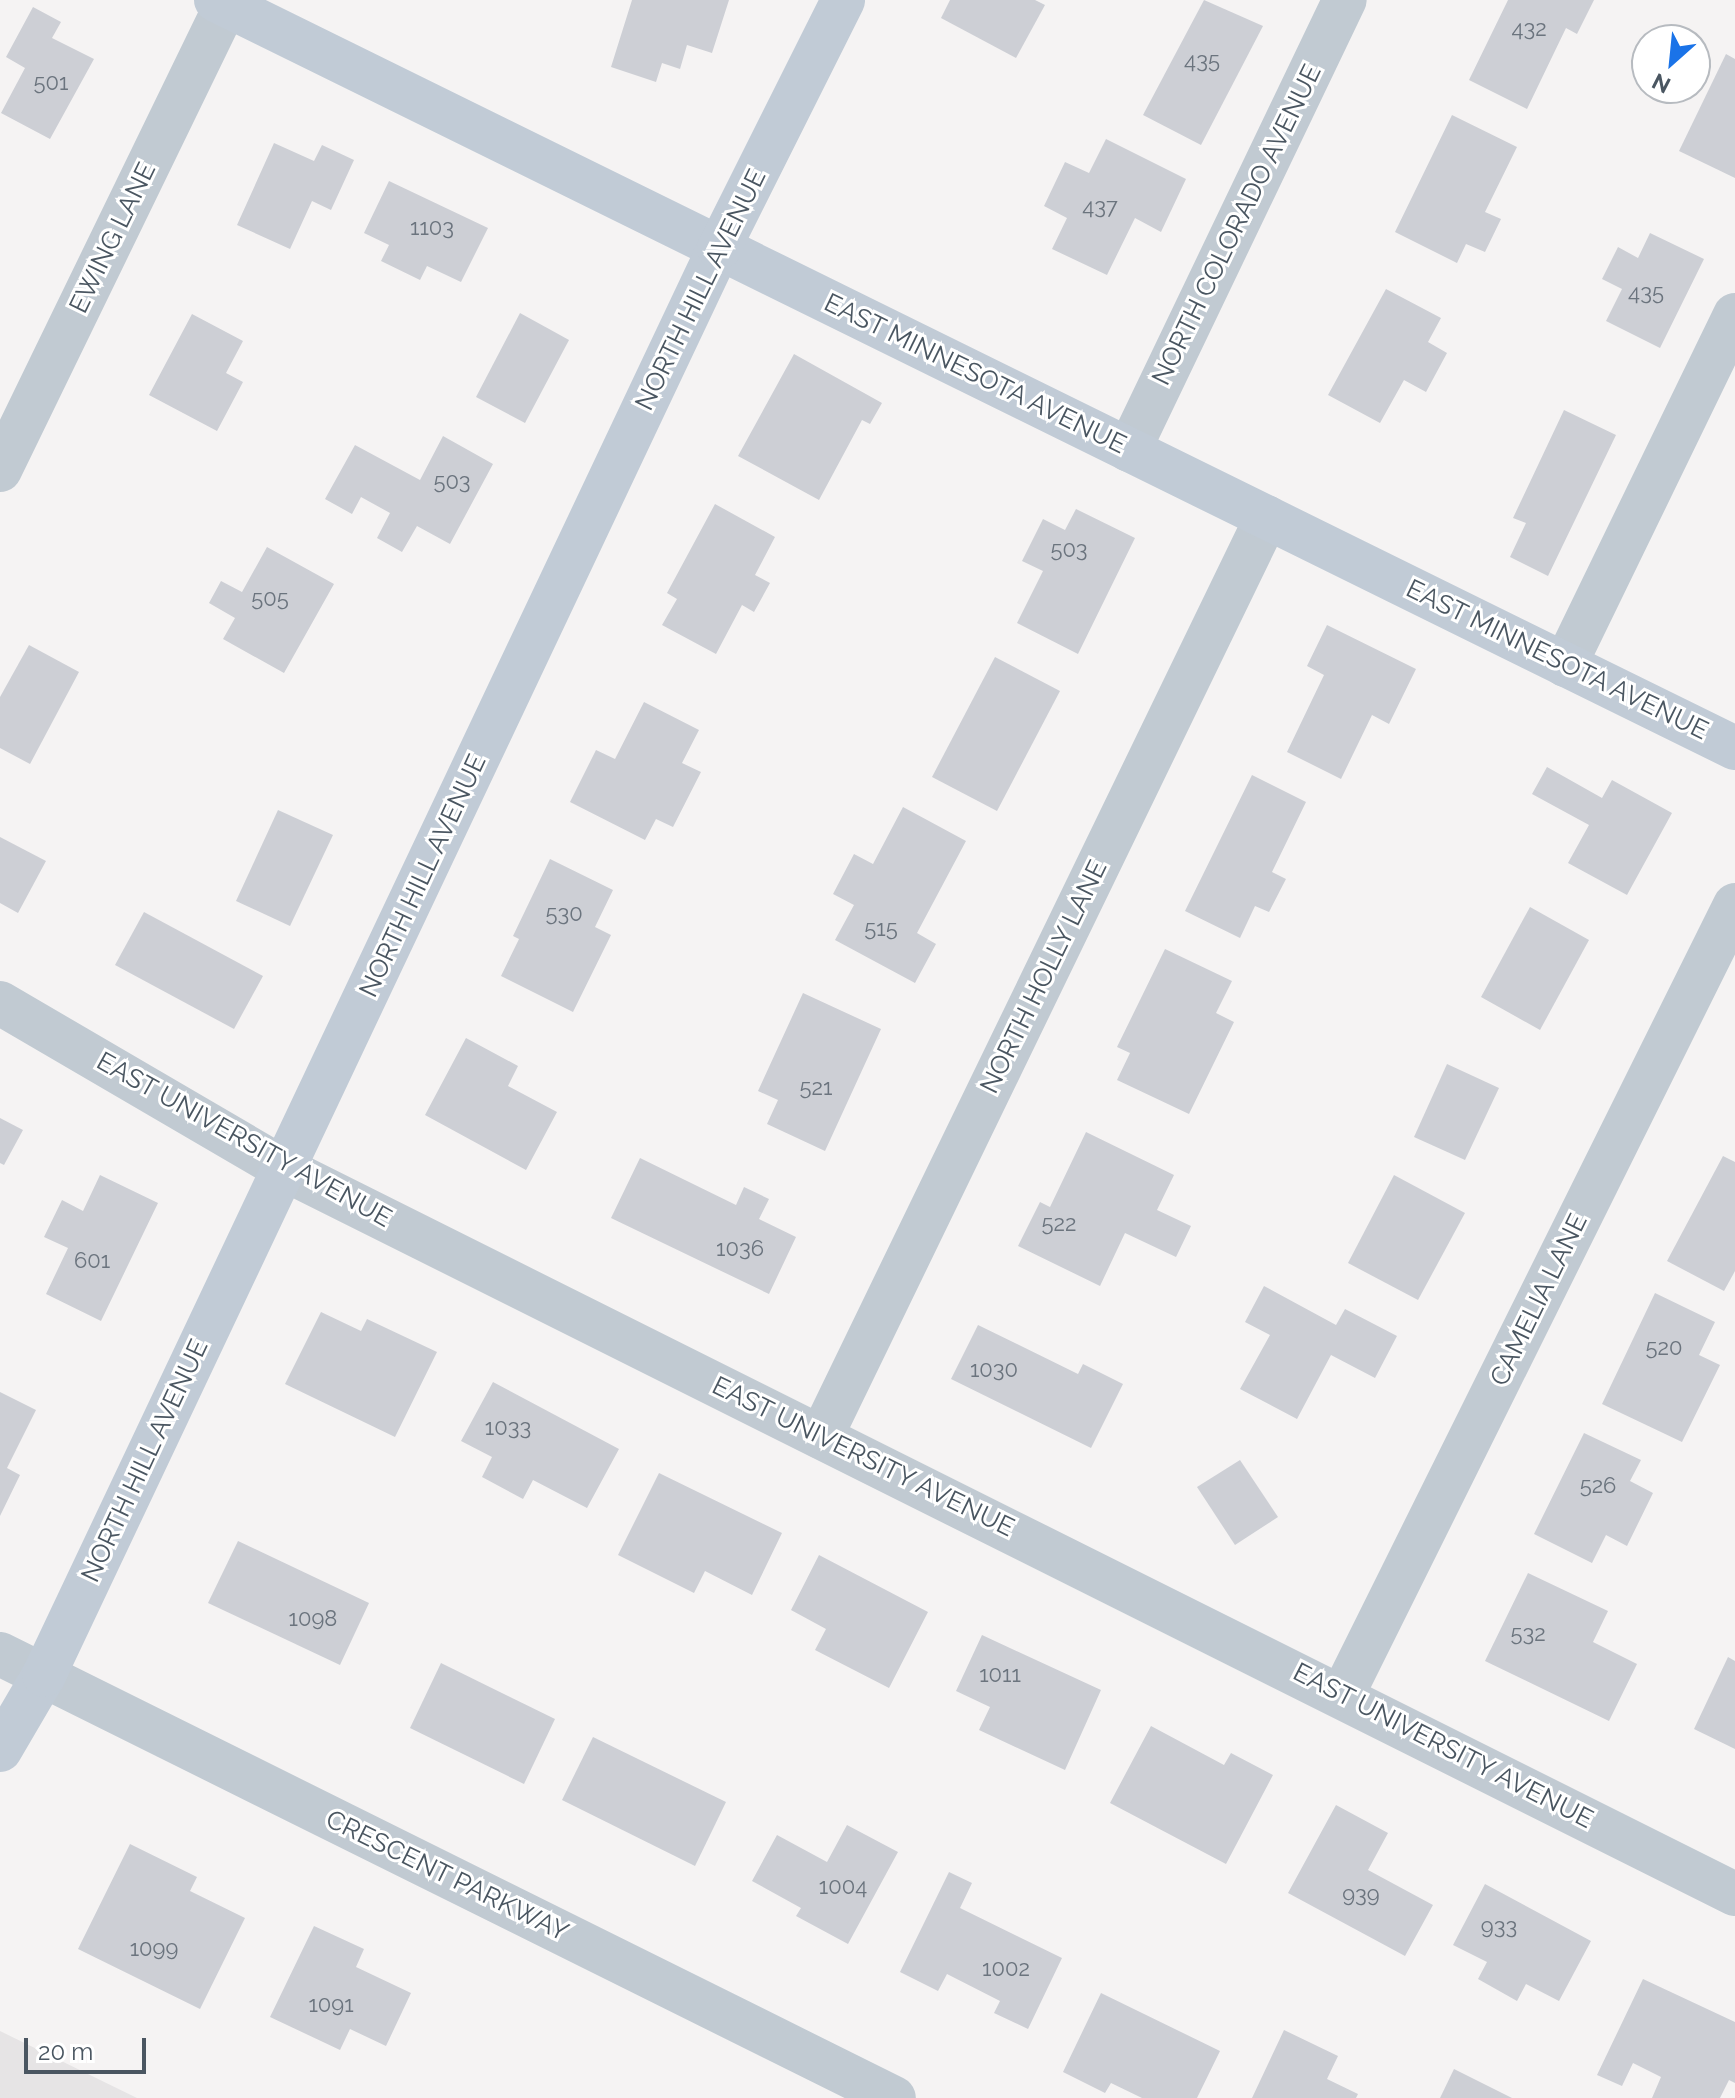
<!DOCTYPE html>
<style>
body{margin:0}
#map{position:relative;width:1735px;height:2098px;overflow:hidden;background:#f5f3f3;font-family:Raleway,sans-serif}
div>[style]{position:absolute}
.education>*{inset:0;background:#e6e4e5}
.building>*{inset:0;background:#cdcfd5}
.street>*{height:44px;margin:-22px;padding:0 22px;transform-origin:22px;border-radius:22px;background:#c1cad2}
.secondary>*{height:44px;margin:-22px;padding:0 22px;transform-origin:22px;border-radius:22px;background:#c1cbd6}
span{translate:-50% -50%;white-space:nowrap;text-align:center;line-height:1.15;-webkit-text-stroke:6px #fff;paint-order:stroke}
.number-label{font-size:22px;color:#6b747e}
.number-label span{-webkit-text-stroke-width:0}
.street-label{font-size:26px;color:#4a5661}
.north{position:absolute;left:1631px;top:24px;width:80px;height:80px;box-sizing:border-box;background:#fff;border:2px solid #b7bbc0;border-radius:50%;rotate:207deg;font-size:22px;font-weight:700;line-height:32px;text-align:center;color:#4a5661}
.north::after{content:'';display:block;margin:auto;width:28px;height:36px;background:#1a73e8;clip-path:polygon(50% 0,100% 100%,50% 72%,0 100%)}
.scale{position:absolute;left:24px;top:2038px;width:122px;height:36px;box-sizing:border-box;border:4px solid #4a5661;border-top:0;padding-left:10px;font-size:24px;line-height:28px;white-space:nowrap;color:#4a5661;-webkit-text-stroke:6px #fff;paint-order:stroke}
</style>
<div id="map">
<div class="education">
<i style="clip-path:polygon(0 2031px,137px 2098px,0 2098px)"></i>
</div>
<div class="building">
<i style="clip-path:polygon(632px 0,729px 0,712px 53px,687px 45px,680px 69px,662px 63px,656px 82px,611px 67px)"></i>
<i style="clip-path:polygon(950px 0,1035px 0,1045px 5px,1016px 58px,941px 18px)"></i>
<i style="clip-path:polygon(1204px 0,1263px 26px,1201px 145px,1143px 115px)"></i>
<i style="clip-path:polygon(1508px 0,1594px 0,1577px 34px,1566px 28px,1527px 109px,1469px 80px)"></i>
<i style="clip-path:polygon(33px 7px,61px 22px,52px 38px,94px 59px,50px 139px,1px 113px,25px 68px,6px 57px)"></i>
<i style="clip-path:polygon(1726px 54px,1735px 59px,1735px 178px,1679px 151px)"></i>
<i style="clip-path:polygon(1452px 115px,1517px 147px,1485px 212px,1501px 219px,1485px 252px,1466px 244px,1457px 263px,1395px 232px)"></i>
<i style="clip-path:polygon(1106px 139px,1186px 179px,1161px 232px,1135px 218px,1107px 275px,1052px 249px,1067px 218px,1044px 206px,1065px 162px,1089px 173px)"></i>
<i style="clip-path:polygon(274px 143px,314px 161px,322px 145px,354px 160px,331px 210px,312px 201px,290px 249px,237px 225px)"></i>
<i style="clip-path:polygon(389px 181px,488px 228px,461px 282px,427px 266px,420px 280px,381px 261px,389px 245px,364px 233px)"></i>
<i style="clip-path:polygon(1650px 233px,1704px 259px,1660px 348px,1606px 321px,1622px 289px,1602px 279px,1618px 247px,1638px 258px)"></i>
<i style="clip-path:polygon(1386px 289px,1441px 318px,1428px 342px,1447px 353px,1426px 392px,1404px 380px,1380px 423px,1328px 395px)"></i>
<i style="clip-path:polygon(520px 313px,569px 340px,525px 423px,476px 397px)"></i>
<i style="clip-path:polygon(192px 314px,243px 341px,226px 373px,243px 382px,217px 431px,149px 395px)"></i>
<i style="clip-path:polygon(794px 354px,882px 403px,870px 424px,862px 420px,819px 500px,738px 456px)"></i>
<i style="clip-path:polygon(1564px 410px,1616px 435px,1548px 576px,1510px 557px,1526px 523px,1513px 518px)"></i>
<i style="clip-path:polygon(443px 436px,493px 464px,450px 544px,417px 526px,402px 552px,377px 538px,390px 513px,361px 497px,352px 514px,325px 499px,355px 445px,420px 480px)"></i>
<i style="clip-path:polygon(715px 504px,775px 537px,755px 575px,770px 583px,754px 612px,742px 605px,716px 654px,662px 625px,677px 599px,667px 593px)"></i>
<i style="clip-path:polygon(1076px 509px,1135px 538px,1078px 654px,1017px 623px,1043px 571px,1022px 561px,1043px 519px,1065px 530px)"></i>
<i style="clip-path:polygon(267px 547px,334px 584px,284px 673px,223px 639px,235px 618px,209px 603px,221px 581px,242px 592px)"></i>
<i style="clip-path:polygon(1327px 625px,1416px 669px,1389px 724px,1372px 715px,1341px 779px,1287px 752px,1324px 675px,1307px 666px)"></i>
<i style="clip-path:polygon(29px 645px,79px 672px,30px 764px,0 748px,0 697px)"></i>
<i style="clip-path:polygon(995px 657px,1060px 691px,997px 811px,932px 777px)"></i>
<i style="clip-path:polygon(644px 702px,699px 730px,682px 763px,701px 772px,673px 827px,656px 819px,645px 840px,570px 802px,596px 750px,615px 759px)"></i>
<i style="clip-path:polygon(1547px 767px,1602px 798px,1612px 780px,1672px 813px,1627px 895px,1568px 863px,1589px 825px,1532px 794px)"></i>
<i style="clip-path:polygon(1252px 775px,1306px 802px,1272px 872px,1286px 879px,1269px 912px,1255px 906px,1240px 938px,1185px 911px)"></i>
<i style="clip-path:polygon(903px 807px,966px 841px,917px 933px,936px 944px,915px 983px,835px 940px,854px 905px,833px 894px,854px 854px,873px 864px)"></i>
<i style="clip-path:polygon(278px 810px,333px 835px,290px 926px,236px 901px)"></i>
<i style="clip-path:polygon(0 837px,46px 861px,18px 913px,0 903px)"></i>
<i style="clip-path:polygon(550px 859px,613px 890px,595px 927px,611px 935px,573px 1012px,501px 976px,519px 939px,513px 936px)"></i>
<i style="clip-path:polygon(1530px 907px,1589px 940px,1540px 1030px,1481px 997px)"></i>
<i style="clip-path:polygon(144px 912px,263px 976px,234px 1029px,115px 965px)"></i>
<i style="clip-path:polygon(1165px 949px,1232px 981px,1216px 1013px,1234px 1022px,1189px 1114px,1117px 1080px,1130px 1053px,1117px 1047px)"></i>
<i style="clip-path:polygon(803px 993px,881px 1029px,825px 1151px,767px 1124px,778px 1100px,758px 1091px)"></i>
<i style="clip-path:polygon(466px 1038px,518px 1066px,508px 1086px,557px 1112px,526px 1170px,425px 1115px)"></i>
<i style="clip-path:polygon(1447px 1064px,1499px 1088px,1465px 1160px,1414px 1137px)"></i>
<i style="clip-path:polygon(0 1118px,23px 1130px,4px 1165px,0 1163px)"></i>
<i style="clip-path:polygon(1086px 1132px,1174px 1175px,1157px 1210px,1191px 1226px,1176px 1257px,1125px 1233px,1100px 1286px,1018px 1246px,1040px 1202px,1050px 1207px)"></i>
<i style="clip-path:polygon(1723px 1156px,1735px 1162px,1735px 1271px,1724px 1291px,1667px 1261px)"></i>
<i style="clip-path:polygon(640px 1158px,736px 1205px,744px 1187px,769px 1199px,759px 1219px,796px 1237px,769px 1294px,611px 1218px)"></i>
<i style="clip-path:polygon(100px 1175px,158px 1203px,101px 1321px,46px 1294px,68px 1248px,44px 1237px,62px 1200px,83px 1211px)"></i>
<i style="clip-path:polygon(1394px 1175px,1465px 1213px,1418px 1300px,1348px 1263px)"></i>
<i style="clip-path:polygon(1264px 1286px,1336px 1325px,1345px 1309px,1397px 1336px,1375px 1378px,1331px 1355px,1297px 1419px,1240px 1389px,1270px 1335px,1245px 1322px)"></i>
<i style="clip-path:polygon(1655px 1293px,1715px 1322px,1699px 1355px,1720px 1365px,1682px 1442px,1602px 1404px)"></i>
<i style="clip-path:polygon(321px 1312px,361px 1331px,367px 1319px,437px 1352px,395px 1437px,285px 1384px)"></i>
<i style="clip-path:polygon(978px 1325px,1078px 1374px,1083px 1364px,1123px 1384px,1091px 1448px,951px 1379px)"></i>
<i style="clip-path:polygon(493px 1382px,619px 1449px,587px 1508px,533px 1480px,523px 1499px,482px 1477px,492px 1457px,461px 1441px)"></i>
<i style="clip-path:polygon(0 1392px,36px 1410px,7px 1468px,20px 1475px,0 1516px)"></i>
<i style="clip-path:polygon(1584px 1433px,1641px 1460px,1630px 1481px,1653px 1493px,1627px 1546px,1606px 1535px,1592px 1563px,1534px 1534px)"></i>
<i style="clip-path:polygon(1240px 1460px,1278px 1517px,1235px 1545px,1197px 1487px)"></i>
<i style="clip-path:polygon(659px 1473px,782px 1533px,752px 1595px,705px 1571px,694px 1593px,618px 1555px)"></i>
<i style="clip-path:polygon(238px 1541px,369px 1603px,340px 1665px,208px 1603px)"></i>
<i style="clip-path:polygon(819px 1555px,928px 1612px,889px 1688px,815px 1650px,826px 1629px,791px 1610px)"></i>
<i style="clip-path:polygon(1528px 1573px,1608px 1611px,1593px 1642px,1637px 1664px,1609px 1721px,1485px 1661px)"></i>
<i style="clip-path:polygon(982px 1635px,1101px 1690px,1065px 1770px,979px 1730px,990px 1707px,956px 1691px)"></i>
<i style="clip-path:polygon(1728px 1657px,1735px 1661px,1735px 1749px,1694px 1729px)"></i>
<i style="clip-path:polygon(441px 1663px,555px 1719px,524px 1784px,410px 1728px)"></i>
<i style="clip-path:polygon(1151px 1726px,1224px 1765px,1231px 1753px,1273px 1775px,1226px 1864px,1110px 1803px)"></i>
<i style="clip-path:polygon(593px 1737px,726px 1802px,695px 1866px,562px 1800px)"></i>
<i style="clip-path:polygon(1336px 1805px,1388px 1833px,1368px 1870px,1433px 1905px,1405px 1956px,1288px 1893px)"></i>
<i style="clip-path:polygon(847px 1825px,898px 1852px,848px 1944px,796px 1916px,801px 1908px,752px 1881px,777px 1835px,827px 1862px)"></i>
<i style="clip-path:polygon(130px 1844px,197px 1877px,190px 1891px,245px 1918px,200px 2009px,78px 1949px)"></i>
<i style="clip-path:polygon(949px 1872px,972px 1883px,960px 1908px,1062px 1958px,1028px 2029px,994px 2013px,1000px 2001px,947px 1974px,938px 1991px,900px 1972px)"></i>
<i style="clip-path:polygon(1485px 1884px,1591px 1941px,1559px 2001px,1526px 1984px,1517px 2001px,1478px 1979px,1487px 1962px,1453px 1945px)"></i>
<i style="clip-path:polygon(314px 1926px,364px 1949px,356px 1967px,411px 1993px,386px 2046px,350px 2029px,340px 2050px,270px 2017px)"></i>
<i style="clip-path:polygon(1643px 1979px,1735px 2022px,1735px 2083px,1729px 2080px,1720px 2098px,1652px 2098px,1661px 2077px,1633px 2063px,1622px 2086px,1597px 2075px)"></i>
<i style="clip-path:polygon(1101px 1993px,1220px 2051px,1197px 2098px,1142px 2098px,1111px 2083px,1105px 2093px,1063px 2072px)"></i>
<i style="clip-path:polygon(1284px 2030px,1338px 2056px,1327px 2079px,1358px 2094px,1356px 2098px,1252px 2098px)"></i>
<i style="clip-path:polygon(1454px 2069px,1512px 2098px,1440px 2098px)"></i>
</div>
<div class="street">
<i style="left:1129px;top:450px;width:499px;rotate:-64.4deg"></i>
<i style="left:0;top:470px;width:517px;rotate:-64.08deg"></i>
<i style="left:1565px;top:665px;width:389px;rotate:-64.1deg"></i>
<i style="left:0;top:1003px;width:329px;rotate:30.3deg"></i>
<i style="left:284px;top:1169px;width:1622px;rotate:26.55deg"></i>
<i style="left:821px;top:1437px;width:1022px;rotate:-64.14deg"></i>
<i style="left:0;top:1654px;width:998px;rotate:26.41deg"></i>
<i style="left:1343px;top:1694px;width:881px;rotate:-63.58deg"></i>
</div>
<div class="secondary">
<i style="left:216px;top:0;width:1693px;rotate:26.22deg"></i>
<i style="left:0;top:1750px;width:87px;rotate:-59.6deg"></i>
<i style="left:44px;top:1675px;width:1579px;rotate:-64.68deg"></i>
<i style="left:719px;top:248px;width:277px;rotate:-63.4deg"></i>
</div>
<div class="number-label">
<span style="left:1529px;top:29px">432</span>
<span style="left:1202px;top:61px">435</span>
<span style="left:51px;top:83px">501</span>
<span style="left:1100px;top:207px">437</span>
<span style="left:432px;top:228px">1103</span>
<span style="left:1646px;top:293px">435</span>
<span style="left:452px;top:482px">503</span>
<span style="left:1069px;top:550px">503</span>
<span style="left:270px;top:599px">505</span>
<span style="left:564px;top:914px">530</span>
<span style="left:881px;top:929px">515</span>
<span style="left:816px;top:1088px">521</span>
<span style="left:1059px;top:1224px">522</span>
<span style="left:740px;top:1249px">1036</span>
<span style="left:92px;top:1261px">601</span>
<span style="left:1664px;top:1348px">520</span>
<span style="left:994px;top:1370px">1030</span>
<span style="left:508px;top:1428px">1033</span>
<span style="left:1598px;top:1486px">526</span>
<span style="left:313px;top:1619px">1098</span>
<span style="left:1528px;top:1634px">532</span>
<span style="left:1000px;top:1675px">1011</span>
<span style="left:843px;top:1887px">1004</span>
<span style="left:1361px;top:1895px">939</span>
<span style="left:1499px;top:1927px">933</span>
<span style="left:154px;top:1949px">1099</span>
<span style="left:1006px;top:1969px">1002</span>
<span style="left:331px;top:2005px">1091</span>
</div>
<div class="street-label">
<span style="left:1237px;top:225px;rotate:-64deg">NORTH COLORADO AVENUE</span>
<span style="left:113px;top:238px;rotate:-64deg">EWING LANE</span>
<span style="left:701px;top:290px;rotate:-64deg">NORTH HILL AVENUE</span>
<span style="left:975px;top:374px;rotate:26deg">EAST MINNESOTA AVENUE</span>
<span style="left:1557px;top:660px;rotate:26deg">EAST MINNESOTA AVENUE</span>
<span style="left:423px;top:876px;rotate:-65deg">NORTH HILL AVENUE</span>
<span style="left:1044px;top:977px;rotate:-64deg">NORTH HOLLY LANE</span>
<span style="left:244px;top:1140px;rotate:29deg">EAST UNIVERSITY AVENUE</span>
<span style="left:1539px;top:1300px;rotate:-64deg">CAMELIA LANE</span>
<span style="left:863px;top:1457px;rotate:26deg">EAST UNIVERSITY AVENUE</span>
<span style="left:145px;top:1461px;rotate:-65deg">NORTH HILL AVENUE</span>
<span style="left:1443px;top:1746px;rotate:27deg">EAST UNIVERSITY AVENUE</span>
<span style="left:447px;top:1876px;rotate:26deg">CRESCENT PARKWAY</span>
</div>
<div class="north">N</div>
<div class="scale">20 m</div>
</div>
